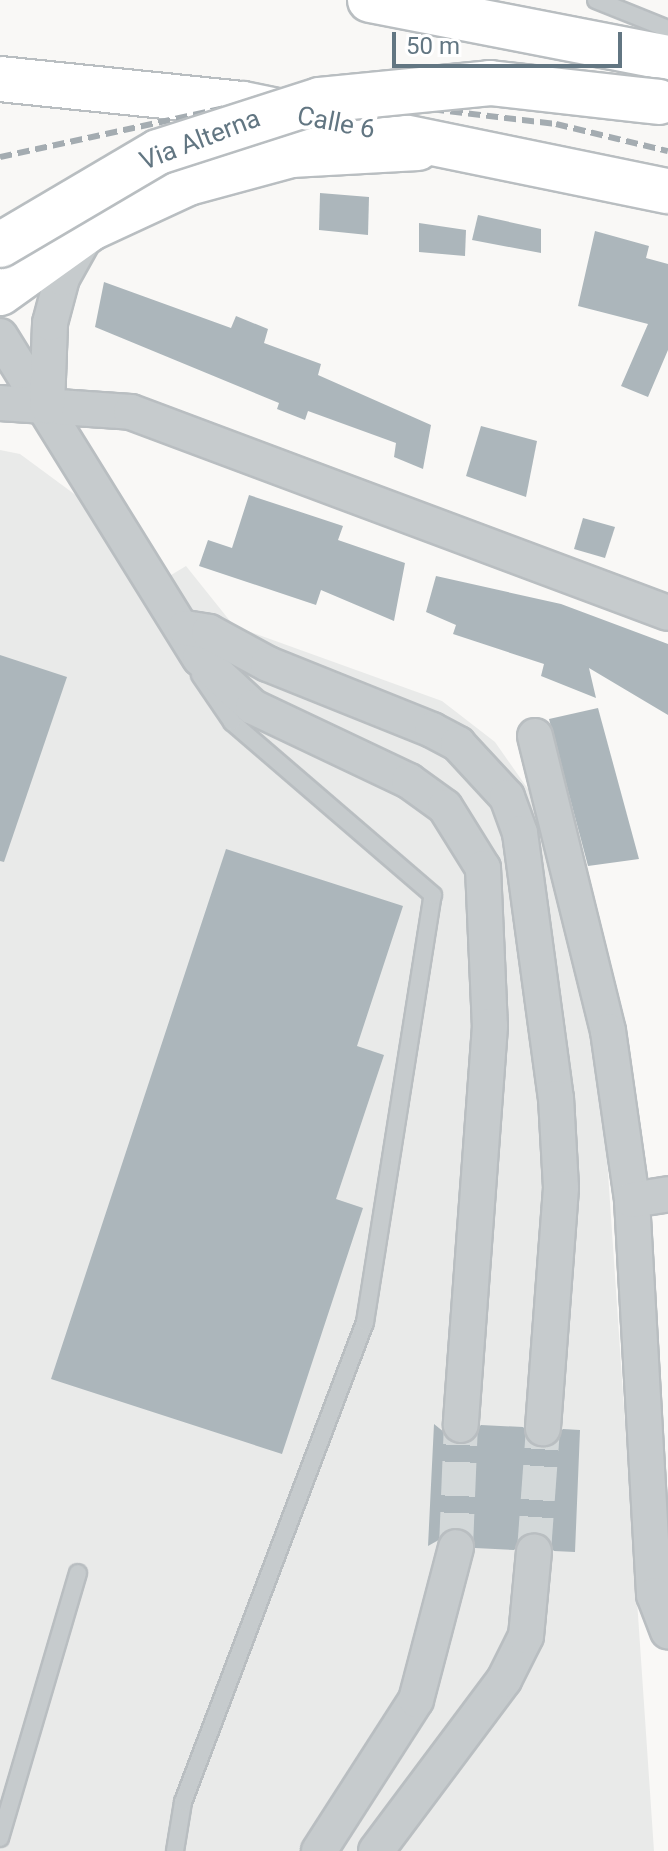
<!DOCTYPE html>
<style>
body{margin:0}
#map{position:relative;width:668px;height:1851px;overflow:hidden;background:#f9f8f6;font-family:Roboto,sans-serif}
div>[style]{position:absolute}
.built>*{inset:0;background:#e9eae9}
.building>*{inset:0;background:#acb6bb}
.minor-tunnel>*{height:34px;margin-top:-17px;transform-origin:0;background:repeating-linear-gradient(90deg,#d3d8d9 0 34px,transparent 0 51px)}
.roads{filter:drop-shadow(2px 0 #b9bec1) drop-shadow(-2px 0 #b9bec1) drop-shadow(0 2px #b9bec1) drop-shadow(0 -2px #b9bec1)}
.service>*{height:16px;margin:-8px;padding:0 8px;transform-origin:8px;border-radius:8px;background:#c6cbcd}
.minor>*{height:34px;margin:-17px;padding:0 17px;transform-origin:17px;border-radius:17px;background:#c6cbcd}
.primary>*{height:44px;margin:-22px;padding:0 22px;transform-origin:22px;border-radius:22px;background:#fff}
.trunk>*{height:44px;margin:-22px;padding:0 22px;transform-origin:22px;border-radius:22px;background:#fff}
.rail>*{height:6px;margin-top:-3px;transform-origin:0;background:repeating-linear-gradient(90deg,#a4acb1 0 12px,transparent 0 18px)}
.bridges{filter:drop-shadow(2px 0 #b9bec1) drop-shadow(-2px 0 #b9bec1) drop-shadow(0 2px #b9bec1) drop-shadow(0 -2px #b9bec1)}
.primary-bridge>*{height:44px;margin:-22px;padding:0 22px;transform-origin:22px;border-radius:22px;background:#fff}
span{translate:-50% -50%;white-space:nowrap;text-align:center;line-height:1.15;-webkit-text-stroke:8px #fff;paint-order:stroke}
.street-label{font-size:26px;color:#627682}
.scale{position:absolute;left:392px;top:32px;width:230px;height:36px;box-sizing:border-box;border:4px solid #627682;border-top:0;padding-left:10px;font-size:24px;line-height:28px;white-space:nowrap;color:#627682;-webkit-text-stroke:6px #fff;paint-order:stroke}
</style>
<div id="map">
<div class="built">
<i style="clip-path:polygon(0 450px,20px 454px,77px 496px,143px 592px,186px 566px,234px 626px,442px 701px,495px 742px,542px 809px,602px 1084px,654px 1851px,0 1851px)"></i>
</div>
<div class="building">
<i style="clip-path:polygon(320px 193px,369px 197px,368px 235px,319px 230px)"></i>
<i style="clip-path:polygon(478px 215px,541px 229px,541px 253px,472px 240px)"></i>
<i style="clip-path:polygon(419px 223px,466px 230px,465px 256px,419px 252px)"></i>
<i style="clip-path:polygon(595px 231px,649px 246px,646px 258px,668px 264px,668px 350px,648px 397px,621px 386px,648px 324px,578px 306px)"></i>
<i style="clip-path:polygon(104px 282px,231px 328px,236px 316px,268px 329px,264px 343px,321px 364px,318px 375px,431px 425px,423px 469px,394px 457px,396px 443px,308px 411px,305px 420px,277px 409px,279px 403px,95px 327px)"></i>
<i style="clip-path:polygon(481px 426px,537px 441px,526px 497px,466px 476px)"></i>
<i style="clip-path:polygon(249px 495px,343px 526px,338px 540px,405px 563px,394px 621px,321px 590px,316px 605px,199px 566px,208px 540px,232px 548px)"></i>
<i style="clip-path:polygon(583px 518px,615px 527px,605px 558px,574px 549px)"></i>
<i style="clip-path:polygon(436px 576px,561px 604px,668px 644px,668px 715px,589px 668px,596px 698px,541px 676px,544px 664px,453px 634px,456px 625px,426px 612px)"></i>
<i style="clip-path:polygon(0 655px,67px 677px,4px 862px,0 861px)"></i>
<i style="clip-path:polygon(598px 708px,639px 859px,588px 866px,549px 719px)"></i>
<i style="clip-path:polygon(226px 849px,403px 906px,357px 1046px,384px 1055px,336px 1199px,363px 1208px,282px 1454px,51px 1379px)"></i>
<i style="clip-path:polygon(434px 1424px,460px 1445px,481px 1425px,523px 1427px,542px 1448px,563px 1429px,580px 1430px,575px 1552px,554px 1551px,535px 1531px,514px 1550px,475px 1548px,460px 1528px,428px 1546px)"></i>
</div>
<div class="minor-tunnel">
<i style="left:456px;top:1547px;width:122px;rotate:-87.7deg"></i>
<i style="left:534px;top:1551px;width:123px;rotate:-85.8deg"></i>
</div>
<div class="roads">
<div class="service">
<i style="left:596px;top:0;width:78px;rotate:21.9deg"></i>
<i style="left:0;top:1838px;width:276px;rotate:-73.6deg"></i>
<i style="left:175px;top:1851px;width:50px;rotate:-80.7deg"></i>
<i style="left:183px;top:1802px;width:513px;rotate:-69.23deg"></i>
<i style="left:365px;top:1322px;width:432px;rotate:-81deg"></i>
<i style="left:433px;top:895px;width:265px;rotate:-139.3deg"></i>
<i style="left:232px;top:722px;width:57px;rotate:-124.2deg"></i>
</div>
<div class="minor">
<i style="left:0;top:336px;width:379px;rotate:58.2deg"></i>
<i style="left:200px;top:658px;width:72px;rotate:42.8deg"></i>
<i style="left:253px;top:707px;width:173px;rotate:25.4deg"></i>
<i style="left:409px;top:781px;width:44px;rotate:35.8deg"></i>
<i style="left:445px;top:807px;width:72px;rotate:58.1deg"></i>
<i style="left:483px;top:868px;width:158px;rotate:87.5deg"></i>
<i style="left:490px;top:1026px;width:400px;rotate:94.2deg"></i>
<i style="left:0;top:403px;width:131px;rotate:3.9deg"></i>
<i style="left:131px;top:412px;width:573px;rotate:20.52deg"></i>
<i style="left:47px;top:406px;width:83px;rotate:-87.9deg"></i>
<i style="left:50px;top:323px;width:47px;rotate:-75.1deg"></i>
<i style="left:62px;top:278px;width:49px;rotate:-60.8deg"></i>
<i style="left:185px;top:628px;width:24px;rotate:9deg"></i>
<i style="left:209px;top:632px;width:67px;rotate:28.5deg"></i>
<i style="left:268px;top:664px;width:177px;rotate:21.9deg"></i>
<i style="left:432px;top:730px;width:30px;rotate:28deg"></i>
<i style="left:458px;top:744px;width:72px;rotate:47.2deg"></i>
<i style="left:507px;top:797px;width:38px;rotate:70deg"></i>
<i style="left:520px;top:833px;width:267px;rotate:82.3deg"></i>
<i style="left:556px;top:1098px;width:90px;rotate:86.8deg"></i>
<i style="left:561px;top:1188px;width:241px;rotate:94.3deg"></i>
<i style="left:535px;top:736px;width:304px;rotate:76.1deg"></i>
<i style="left:608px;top:1031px;width:171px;rotate:81.9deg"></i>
<i style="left:632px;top:1200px;width:396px;rotate:86.8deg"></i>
<i style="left:654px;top:1595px;width:39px;rotate:69deg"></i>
<i style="left:632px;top:1200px;width:36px;rotate:-9deg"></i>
<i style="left:319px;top:1851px;width:179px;rotate:-57.3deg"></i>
<i style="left:416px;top:1700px;width:158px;rotate:-75.3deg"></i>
<i style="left:376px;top:1851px;width:214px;rotate:-53.2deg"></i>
<i style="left:504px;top:1680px;width:49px;rotate:-63.4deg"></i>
<i style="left:526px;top:1636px;width:85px;rotate:-84.6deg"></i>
</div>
<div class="primary">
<i style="left:0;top:293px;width:112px;rotate:-35.5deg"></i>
<i style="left:91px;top:228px;width:107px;rotate:-24.9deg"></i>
<i style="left:188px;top:183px;width:107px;rotate:-15.2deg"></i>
<i style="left:291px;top:155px;width:127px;rotate:-3.2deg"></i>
</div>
<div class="trunk">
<i style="left:370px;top:0;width:304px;rotate:11deg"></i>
<i style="left:0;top:79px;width:244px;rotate:5.9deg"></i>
<i style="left:243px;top:104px;width:434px;rotate:11.6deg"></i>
</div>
</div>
<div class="rail">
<i style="left:0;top:157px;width:249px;rotate:-12.3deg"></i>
<i style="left:243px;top:104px;width:154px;rotate:0.4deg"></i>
<i style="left:397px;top:105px;width:160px;rotate:6.8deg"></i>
<i style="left:556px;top:124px;width:115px;rotate:13.6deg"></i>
</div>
<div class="bridges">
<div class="primary-bridge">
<i style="left:0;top:245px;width:183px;rotate:-30.5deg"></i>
<i style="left:158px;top:152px;width:170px;rotate:-17.8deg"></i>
<i style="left:320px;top:100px;width:171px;rotate:-5.7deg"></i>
<i style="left:490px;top:83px;width:170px;rotate:6.4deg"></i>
</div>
</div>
<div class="street-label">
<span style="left:336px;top:123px;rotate:11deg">Calle 6</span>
<span style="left:200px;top:140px;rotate:-21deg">Via Alterna</span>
</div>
<div class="scale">50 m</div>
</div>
